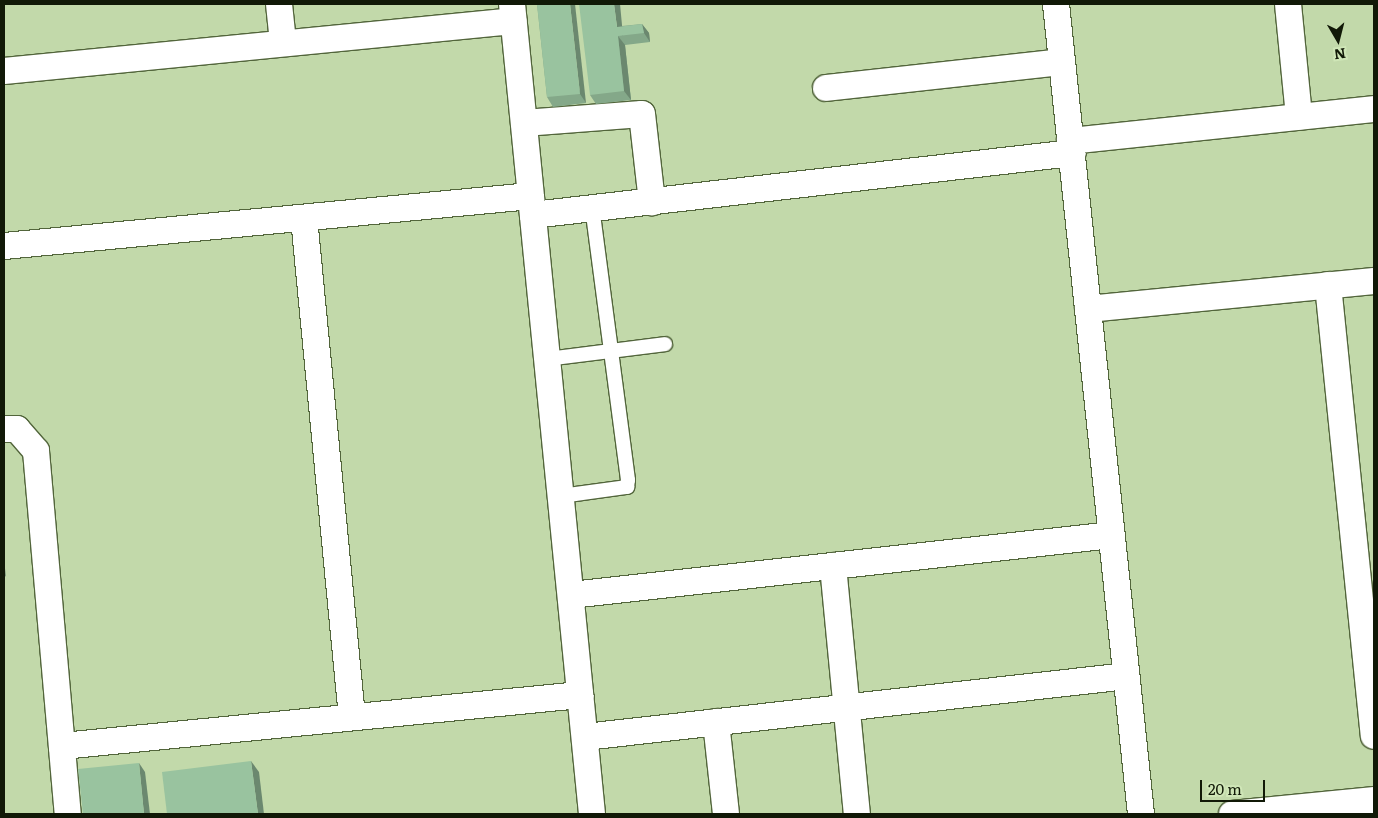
<!DOCTYPE html>
<style>
body{margin:0}
#map{position:relative;width:1378px;height:818px;overflow:hidden;background:#c2d9aa;font-family:Literata,serif}
div>[style]{position:absolute}
.roads{filter:drop-shadow(1px 0 #52653b) drop-shadow(-1px 0 #52653b) drop-shadow(0 1px #52653b) drop-shadow(0 -1px #52653b)}
.lane>*{height:14px;margin:-7px;padding:0 7px;transform-origin:7px;border-radius:7px;background:#fff}
.street>*{height:26px;margin:-13px;padding:0 13px;transform-origin:13px;border-radius:13px;background:#fff}
.wall>*{inset:0;background:#84a889}
.shaded-wall>*{inset:0;background:#6b886f}
.building>*{inset:0;background:#99c39f}
span{translate:-50% -50%;white-space:nowrap;text-align:center;line-height:1.15;-webkit-text-stroke:4px #cfe6b7;paint-order:stroke}
.frame{position:absolute;inset:0;border:5px solid #111907;pointer-events:none}
.north{position:absolute;left:1313px;top:15px;width:50px;height:50px;-webkit-text-stroke:4px #cfe6b7;paint-order:stroke;rotate:172deg;font-size:14px;font-weight:700;line-height:20px;text-align:center;color:#111907}
.north::after{content:'';display:block;margin:auto;width:18px;height:22px;background:#111907;clip-path:polygon(50% 0,100% 100%,50% 72%,0 100%)}
.scale{position:absolute;left:1200px;top:780px;width:65px;height:22px;box-sizing:border-box;border:2px solid #111907;border-top:0;padding-left:6px;font-size:15px;line-height:18px;white-space:nowrap;color:#111907;-webkit-text-stroke:4px #cfe6b7;paint-order:stroke}
</style>
<div id="map">
<div class="roads">
<div class="lane">
<i style="left:547px;top:359px;width:119px;rotate:-7.2deg"></i>
<i style="left:561px;top:496px;width:67px;rotate:-7.8deg"></i>
<i style="left:627px;top:487px;width:7px;rotate:-82deg"></i>
<i style="left:628px;top:480px;width:274px;rotate:-97.5deg"></i>
</div>
<div class="street">
<i style="left:279px;top:4px;width:39px;rotate:84deg"></i>
<i style="left:512px;top:4px;width:814px;rotate:84.36deg"></i>
<i style="left:1056px;top:4px;width:814px;rotate:84.01deg"></i>
<i style="left:1288px;top:4px;width:113px;rotate:84.4deg"></i>
<i style="left:4px;top:71px;width:512px;rotate:-5.6deg"></i>
<i style="left:826px;top:88px;width:237px;rotate:-6.3deg"></i>
<i style="left:524px;top:123px;width:118px;rotate:-4.4deg"></i>
<i style="left:642px;top:114px;width:89px;rotate:83.5deg"></i>
<i style="left:1070px;top:141px;width:306px;rotate:-6deg"></i>
<i style="left:533px;top:215px;width:543px;rotate:-6.56deg"></i>
<i style="left:304px;top:218px;width:501px;rotate:84.51deg"></i>
<i style="left:4px;top:246px;width:529px;rotate:-5.42deg"></i>
<i style="left:1328px;top:285px;width:453px;rotate:84.2deg"></i>
<i style="left:1088px;top:309px;width:287px;rotate:-5.6deg"></i>
<i style="left:4px;top:429px;width:13px"></i>
<i style="left:17px;top:429px;width:29px;rotate:49deg"></i>
<i style="left:36px;top:451px;width:364px;rotate:85deg"></i>
<i style="left:833px;top:566px;width:249px;rotate:84.5deg"></i>
<i style="left:571px;top:595px;width:544px;rotate:-6.33deg"></i>
<i style="left:716px;top:722px;width:93px;rotate:83.8deg"></i>
<i style="left:585px;top:737px;width:545px;rotate:-6.42deg"></i>
<i style="left:62px;top:746px;width:521px;rotate:-5.62deg"></i>
<i style="left:1232px;top:814px;width:143px;rotate:-5.6deg"></i>
</div>
</div>
<div class="wall">
<i style="clip-path:polygon(537px 4px,586px 103px,553px 107px,547px 97px)"></i>
<i style="clip-path:polygon(642px 24px,649px 33px,650px 42px,625px 45px,631px 100px,596px 104px,590px 95px,622px 26px)"></i>
</div>
<div class="shaded-wall">
<i style="clip-path:polygon(570px 4px,575px 4px,586px 103px,580px 94px)"></i>
<i style="clip-path:polygon(614px 4px,620px 4px,623px 36px,617px 27px)"></i>
<i style="clip-path:polygon(642px 24px,649px 33px,650px 42px,644px 33px)"></i>
<i style="clip-path:polygon(618px 36px,625px 45px,631px 100px,624px 91px)"></i>
<i style="clip-path:polygon(4px 560px,6px 577px,4px 574px)"></i>
<i style="clip-path:polygon(251px 761px,259px 772px,264px 814px,258px 814px)"></i>
<i style="clip-path:polygon(139px 763px,145px 772px,150px 814px,144px 814px)"></i>
</div>
<div class="building">
<i style="clip-path:polygon(537px 4px,570px 4px,580px 94px,547px 97px)"></i>
<i style="clip-path:polygon(579px 4px,614px 4px,617px 27px,642px 24px,644px 33px,618px 36px,624px 91px,590px 95px)"></i>
<i style="clip-path:polygon(251px 761px,258px 814px,167px 814px,162px 772px)"></i>
<i style="clip-path:polygon(139px 763px,144px 814px,83px 814px,78px 769px)"></i>
</div>
<div class="frame"></div>
<div class="north">N</div>
<div class="scale">20 m</div>
</div>
